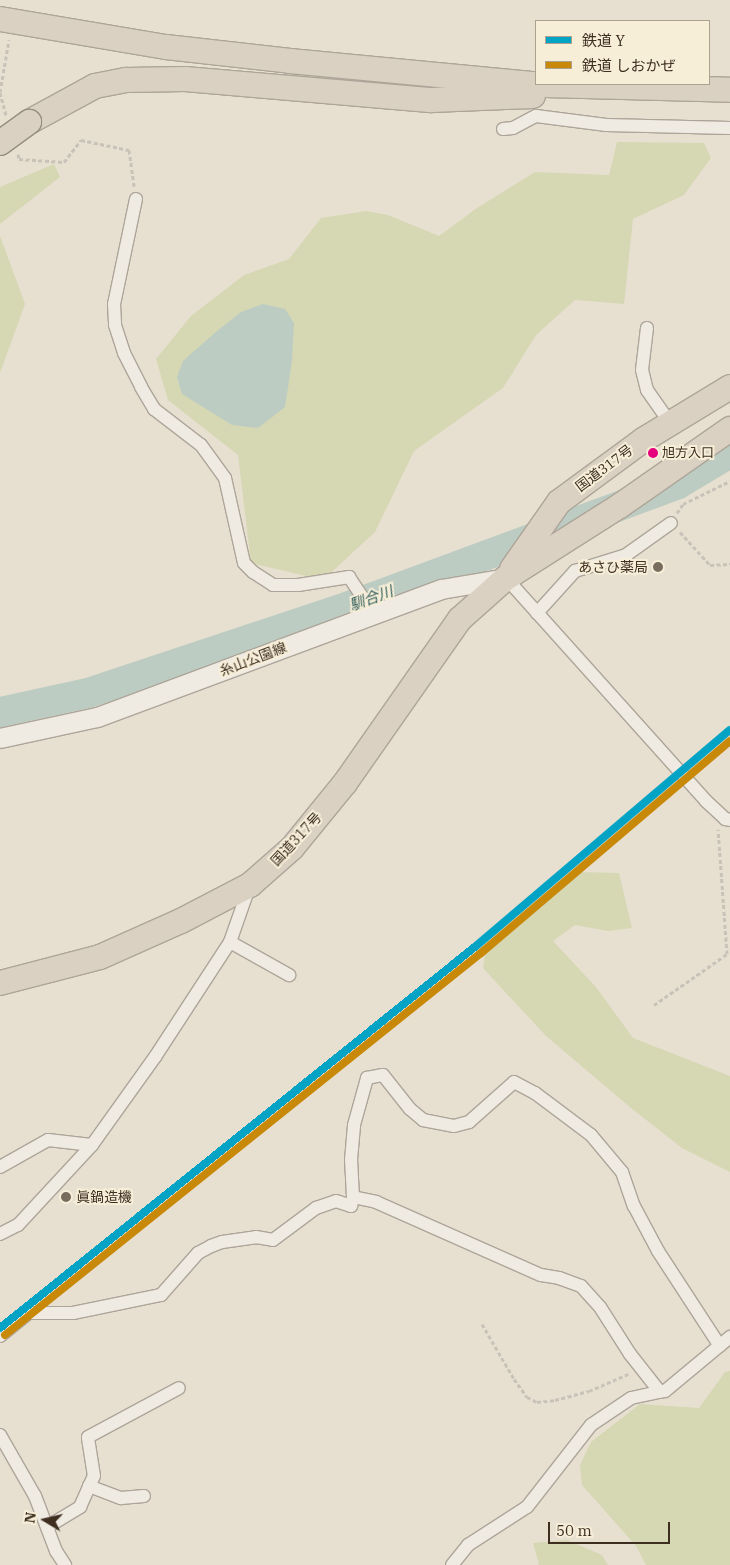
<!DOCTYPE html>
<meta charset="utf-8">
<style>
body{margin:0}
#map{position:relative;width:730px;height:1565px;overflow:hidden;background:#e7e0d1;font-family:"IBM Plex Serif","Noto Sans JP",serif}
div>[style]{position:absolute}
.green>*{inset:0;background:#d6d7b3}
.water>*{inset:0;background:#bcccc2}
.river>*{height:30px;margin:-15px;padding:0 15px;transform-origin:15px;border-radius:15px;background:#bcccc2}
.path>*{height:3px;margin-top:-1.5px;transform-origin:0;background:repeating-linear-gradient(90deg,#c8c2b9 0 4px,transparent 0 6.5px)}
.roads{filter:drop-shadow(1px 0 #ada599) drop-shadow(-1px 0 #ada599) drop-shadow(0 1px #ada599) drop-shadow(0 -1px #ada599)}
.street>*{height:12px;margin:-6px;padding:0 6px;transform-origin:6px;border-radius:6px;background:#efebe3}
.secondary>*{height:19px;margin:-9.5px;padding:0 9.5px;transform-origin:9.5px;border-radius:9.5px;background:#efebe3}
.highway>*{height:24px;margin:-12px;padding:0 12px;transform-origin:12px;border-radius:12px;background:#dad1c2}
.bridges{filter:drop-shadow(1px 0 #928b80) drop-shadow(-1px 0 #928b80) drop-shadow(0 1px #928b80) drop-shadow(0 -1px #928b80)}
.highway-bridge>*{height:24px;margin:-12px;padding:0 12px;transform-origin:12px;border-radius:12px;background:#dad1c2}
.rail-1>*{height:8px;margin:-4px;padding:0 4px;transform-origin:4px;border-radius:4px;background:#03a3c5}
.rail-2>*{height:8px;margin:-4px;padding:0 4px;transform-origin:4px;border-radius:4px;background:#c88808}
.dots>*{width:14px;height:14px;translate:-50% -50%;box-sizing:border-box;border:2px solid #f7eed8;border-radius:50%}
span{translate:-50% -50%;white-space:nowrap;text-align:center;line-height:1.15;-webkit-text-stroke:4px #f7eed8;paint-order:stroke}
.bus-label{font-size:13px;color:#3d2e20}
.left{translate:0 -50%;text-align:left}
.street-label{font-size:14px;color:#3d2e20}
.poi-label{font-size:14px;color:#3d2e20}
.right{translate:-100% -50%;text-align:right}
.water-label{font-size:15px;color:#2f5d5a;font-style:italic}
.legend{position:absolute;left:535px;top:20px;width:175px;height:65px;box-sizing:border-box;background:#f7eed8;border:1px solid #ada18e;margin:0;padding:6px 9px;list-style:none;font-size:15px;color:#3d2e20}
.legend li{display:flex;align-items:center;gap:10px;height:25px}
.legend b{width:25px;border:1px solid #ada18e}
.north{position:absolute;left:20px;top:1495px;width:50px;height:50px;-webkit-text-stroke:4px #f7eed8;paint-order:stroke;rotate:279deg;font-size:14px;font-weight:700;line-height:20px;text-align:center;color:#3d2e20}
.north::after{content:'';display:block;margin:auto;width:18px;height:22px;background:#3d2e20;clip-path:polygon(50% 0,100% 100%,50% 72%,0 100%)}
.scale{position:absolute;left:548px;top:1522px;width:122px;height:22px;box-sizing:border-box;border:2px solid #3d2e20;border-top:0;padding-left:6px;font-size:15px;line-height:18px;white-space:nowrap;color:#3d2e20;-webkit-text-stroke:4px #f7eed8;paint-order:stroke}
</style>
<div id="map">
<div class="green">
<i style="clip-path:polygon(617px 142px,704px 143px,711px 158px,684px 195px,633px 219px,624px 304px,575px 300px,536px 335px,503px 388px,414px 451px,375px 532px,323px 580px,251px 563px,238px 455px,168px 400px,156px 359px,191px 316px,244px 275px,289px 259px,321px 218px,366px 211px,388px 215px,439px 236px,477px 208px,535px 172px,609px 175px)"></i>
<i style="clip-path:polygon(54px 164px,60px 177px,0 224px,0 187px)"></i>
<i style="clip-path:polygon(0 236px,25px 304px,0 373px)"></i>
<i style="clip-path:polygon(576px 872px,619px 873px,632px 928px,608px 931px,575px 925px,553px 941px,596px 987px,633px 1038px,730px 1076px,730px 1172px,682px 1148px,631px 1108px,546px 1036px,483px 968px,487px 943px)"></i>
<i style="clip-path:polygon(730px 1371px,730px 1565px,646px 1565px,636px 1546px,582px 1485px,580px 1465px,591px 1442px,640px 1404px,699px 1408px,725px 1372px)"></i>
<i style="clip-path:polygon(567px 1540px,602px 1555px,608px 1565px,538px 1565px,539px 1564px,533px 1543px)"></i>
</div>
<div class="water">
<i style="clip-path:polygon(263px 304px,285px 309px,294px 323px,292px 361px,285px 407px,258px 428px,232px 425px,182px 394px,177px 377px,183px 361px,217px 331px,241px 312px)"></i>
</div>
<div class="river">
<i style="left:0;top:712px;width:90px;rotate:-12.2deg"></i>
<i style="left:88px;top:693px;width:275px;rotate:-18.4deg"></i>
<i style="left:349px;top:606px;width:351px;rotate:-20.3deg"></i>
<i style="left:678px;top:484px;width:61px;rotate:-30.8deg"></i>
</div>
<div class="path">
<i style="left:6px;top:115px;width:24px;rotate:-105deg"></i>
<i style="left:0;top:92px;width:53px;rotate:-80.2deg"></i>
<i style="left:18px;top:154px;width:5px;rotate:79deg"></i>
<i style="left:19px;top:159px;width:45px;rotate:3.8deg"></i>
<i style="left:64px;top:162px;width:28px;rotate:-52deg"></i>
<i style="left:81px;top:140px;width:49px;rotate:11.8deg"></i>
<i style="left:129px;top:150px;width:37px;rotate:82deg"></i>
<i style="left:677px;top:513px;width:11px;rotate:-56deg"></i>
<i style="left:683px;top:504px;width:52px;rotate:-26.1deg"></i>
<i style="left:680px;top:532px;width:45px;rotate:47.7deg"></i>
<i style="left:710px;top:565px;width:20px;rotate:-3deg"></i>
<i style="left:654px;top:1005px;width:89px;rotate:-34.9deg"></i>
<i style="left:727px;top:954px;width:125px;rotate:-94.1deg"></i>
<i style="left:482px;top:1324px;width:64px;rotate:59.8deg"></i>
<i style="left:514px;top:1379px;width:22px;rotate:54deg"></i>
<i style="left:527px;top:1397px;width:11px;rotate:27deg"></i>
<i style="left:537px;top:1402px;width:18px;rotate:-6deg"></i>
<i style="left:555px;top:1400px;width:35px;rotate:-15deg"></i>
<i style="left:589px;top:1391px;width:43px;rotate:-23.6deg"></i>
</div>
<div class="roads">
<div class="street">
<i style="left:503px;top:129px;width:10px;rotate:-6deg"></i>
<i style="left:513px;top:128px;width:26px;rotate:-28deg"></i>
<i style="left:536px;top:116px;width:71px;rotate:7.3deg"></i>
<i style="left:606px;top:125px;width:124px;rotate:1.4deg"></i>
<i style="left:136px;top:199px;width:107px;rotate:101.8deg"></i>
<i style="left:114px;top:304px;width:21px;rotate:87deg"></i>
<i style="left:115px;top:325px;width:29px;rotate:72deg"></i>
<i style="left:124px;top:353px;width:38px;rotate:63deg"></i>
<i style="left:141px;top:387px;width:26px;rotate:59deg"></i>
<i style="left:154px;top:409px;width:59px;rotate:37.5deg"></i>
<i style="left:201px;top:445px;width:41px;rotate:54deg"></i>
<i style="left:225px;top:478px;width:87px;rotate:77.4deg"></i>
<i style="left:244px;top:563px;width:13px;rotate:45deg"></i>
<i style="left:253px;top:572px;width:24px;rotate:33deg"></i>
<i style="left:273px;top:585px;width:25px"></i>
<i style="left:298px;top:585px;width:52px;rotate:-8.9deg"></i>
<i style="left:349px;top:577px;width:43px;rotate:56.3deg"></i>
<i style="left:647px;top:328px;width:42px;rotate:96.8deg"></i>
<i style="left:642px;top:370px;width:21px;rotate:76deg"></i>
<i style="left:647px;top:390px;width:40px;rotate:55.1deg"></i>
<i style="left:506px;top:578px;width:300px;rotate:48.1deg"></i>
<i style="left:706px;top:801px;width:26px;rotate:43deg"></i>
<i style="left:725px;top:819px;width:5px;rotate:11deg"></i>
<i style="left:537px;top:613px;width:57px;rotate:-47.9deg"></i>
<i style="left:575px;top:571px;width:53px;rotate:-17.4deg"></i>
<i style="left:626px;top:555px;width:55px;rotate:-35.4deg"></i>
<i style="left:230px;top:942px;width:68px;rotate:29.2deg"></i>
<i style="left:0;top:1167px;width:55px;rotate:-29.4deg"></i>
<i style="left:48px;top:1140px;width:44px;rotate:6.5deg"></i>
<i style="left:353px;top:1197px;width:24px;rotate:12deg"></i>
<i style="left:376px;top:1202px;width:180px;rotate:23.9deg"></i>
<i style="left:541px;top:1275px;width:18px;rotate:9deg"></i>
<i style="left:559px;top:1278px;width:23px;rotate:20deg"></i>
<i style="left:581px;top:1286px;width:28px;rotate:48deg"></i>
<i style="left:600px;top:1307px;width:56px;rotate:57.4deg"></i>
<i style="left:630px;top:1354px;width:48px;rotate:51.7deg"></i>
<i style="left:0;top:1234px;width:20px;rotate:-27deg"></i>
<i style="left:18px;top:1225px;width:109px;rotate:-47.2deg"></i>
<i style="left:92px;top:1145px;width:108px;rotate:-54.4deg"></i>
<i style="left:155px;top:1057px;width:137px;rotate:-56.9deg"></i>
<i style="left:230px;top:942px;width:60px;rotate:-70.7deg"></i>
<i style="left:0;top:1336px;width:36px;rotate:-39deg"></i>
<i style="left:28px;top:1313px;width:45px"></i>
<i style="left:73px;top:1313px;width:90px;rotate:-11.6deg"></i>
<i style="left:161px;top:1295px;width:56px;rotate:-48.6deg"></i>
<i style="left:198px;top:1253px;width:15px;rotate:-28deg"></i>
<i style="left:211px;top:1246px;width:12px;rotate:-20deg"></i>
<i style="left:222px;top:1242px;width:34px;rotate:-8deg"></i>
<i style="left:256px;top:1237px;width:17px;rotate:10deg"></i>
<i style="left:273px;top:1240px;width:54px;rotate:-36.7deg"></i>
<i style="left:316px;top:1208px;width:21px;rotate:-19deg"></i>
<i style="left:336px;top:1201px;width:16px;rotate:18deg"></i>
<i style="left:351px;top:1206px;width:9px;rotate:-77deg"></i>
<i style="left:353px;top:1197px;width:37px;rotate:-93deg"></i>
<i style="left:351px;top:1160px;width:35px;rotate:-85deg"></i>
<i style="left:354px;top:1125px;width:49px;rotate:-74.5deg"></i>
<i style="left:367px;top:1078px;width:16px;rotate:-11deg"></i>
<i style="left:383px;top:1075px;width:43px;rotate:51.5deg"></i>
<i style="left:410px;top:1109px;width:17px;rotate:40deg"></i>
<i style="left:423px;top:1120px;width:32px;rotate:11deg"></i>
<i style="left:454px;top:1126px;width:16px;rotate:-15deg"></i>
<i style="left:469px;top:1122px;width:60px;rotate:-41.6deg"></i>
<i style="left:514px;top:1082px;width:24px;rotate:28deg"></i>
<i style="left:535px;top:1093px;width:70px;rotate:36.9deg"></i>
<i style="left:591px;top:1135px;width:48px;rotate:50deg"></i>
<i style="left:622px;top:1172px;width:36px;rotate:71deg"></i>
<i style="left:634px;top:1206px;width:51px;rotate:61.9deg"></i>
<i style="left:658px;top:1251px;width:113px;rotate:56.9deg"></i>
<i style="left:0;top:1435px;width:70px;rotate:60.2deg"></i>
<i style="left:35px;top:1496px;width:59px;rotate:69.1deg"></i>
<i style="left:56px;top:1551px;width:17px;rotate:57deg"></i>
<i style="left:89px;top:1486px;width:34px;rotate:21deg"></i>
<i style="left:121px;top:1498px;width:23px;rotate:-5deg"></i>
<i style="left:47px;top:1527px;width:39px;rotate:-31deg"></i>
<i style="left:80px;top:1507px;width:34px;rotate:-66deg"></i>
<i style="left:94px;top:1476px;width:39px;rotate:-99deg"></i>
<i style="left:88px;top:1437px;width:103px;rotate:-28.3deg"></i>
<i style="left:452px;top:1565px;width:26px;rotate:-51deg"></i>
<i style="left:468px;top:1545px;width:70px;rotate:-32.8deg"></i>
<i style="left:527px;top:1507px;width:104px;rotate:-52deg"></i>
<i style="left:591px;top:1425px;width:48px;rotate:-34deg"></i>
<i style="left:631px;top:1398px;width:35px;rotate:-12deg"></i>
<i style="left:665px;top:1391px;width:85px;rotate:-39.7deg"></i>
</div>
<div class="secondary">
<i style="left:0;top:738px;width:99px;rotate:-12.2deg"></i>
<i style="left:97px;top:717px;width:367px;rotate:-20.4deg"></i>
<i style="left:441px;top:589px;width:66px;rotate:-9.6deg"></i>
</div>
<div class="highway">
<i style="left:0;top:19px;width:168px;rotate:9.6deg"></i>
<i style="left:166px;top:47px;width:125px;rotate:6.4deg"></i>
<i style="left:290px;top:61px;width:256px;rotate:5.4deg"></i>
<i style="left:545px;top:85px;width:185px;rotate:1.5deg"></i>
<i style="left:29px;top:122px;width:75px;rotate:-28.6deg"></i>
<i style="left:95px;top:86px;width:32px;rotate:-11deg"></i>
<i style="left:126px;top:80px;width:59px;rotate:-1deg"></i>
<i style="left:185px;top:79px;width:248px;rotate:4.9deg"></i>
<i style="left:432px;top:100px;width:101px;rotate:-2.3deg"></i>
<i style="left:512px;top:569px;width:82px;rotate:-55deg"></i>
<i style="left:559px;top:502px;width:104px;rotate:-36.4deg"></i>
<i style="left:643px;top:440px;width:102px;rotate:-31.3deg"></i>
<i style="left:0;top:983px;width:103px;rotate:-14.6deg"></i>
<i style="left:100px;top:957px;width:89px;rotate:-24deg"></i>
<i style="left:181px;top:921px;width:78px;rotate:-27.6deg"></i>
<i style="left:250px;top:885px;width:56px;rotate:-41.4deg"></i>
<i style="left:292px;top:848px;width:84px;rotate:-50.8deg"></i>
<i style="left:345px;top:783px;width:200px;rotate:-55deg"></i>
<i style="left:460px;top:619px;width:62px;rotate:-41.7deg"></i>
<i style="left:506px;top:578px;width:136px;rotate:-32.4deg"></i>
<i style="left:621px;top:505px;width:133px;rotate:-34.9deg"></i>
</div>
</div>
<div class="bridges">
<div class="highway-bridge">
<i style="left:0;top:143px;width:36px;rotate:-36deg"></i>
</div>
</div>
<div class="rail-1">
<i style="left:0;top:1328px;width:610px;rotate:-38.75deg"></i>
<i style="left:476px;top:946px;width:333px;rotate:-40.4deg"></i>
</div>
<div class="rail-2">
<i style="left:5px;top:1335px;width:610px;rotate:-38.75deg"></i>
<i style="left:481px;top:953px;width:327px;rotate:-40.4deg"></i>
</div>
<div class="dots">
<i style="left:653px;top:453px;background:#e5007d"></i>
<i style="left:658px;top:567px;background:#786c5e"></i>
<i style="left:66px;top:1197px;background:#786c5e"></i>
</div>
<div class="bus-label">
<span class="left" style="left:662px;top:453px">旭方入口</span>
</div>
<div class="street-label">
<span style="left:604px;top:468px;rotate:-37deg">国道317号</span>
<span style="left:253px;top:659px;rotate:-21deg">糸山公園線</span>
<span style="left:296px;top:839px;rotate:-47deg">国道317号</span>
</div>
<div class="poi-label">
<span class="right" style="left:648px;top:567px">あさひ薬局</span>
<span class="left" style="left:76px;top:1197px">眞鍋造機</span>
</div>
<div class="water-label">
<span style="left:371px;top:598px;rotate:-20deg">馴合川</span>
</div>
<ul class="legend">
<li><b style="height:6px;background:#03a3c5"></b>鉄道 Y</li>
<li><b style="height:6px;background:#c88808"></b>鉄道 しおかぜ</li>
</ul>
<div class="north">N</div>
<div class="scale">50 m</div>
</div>
